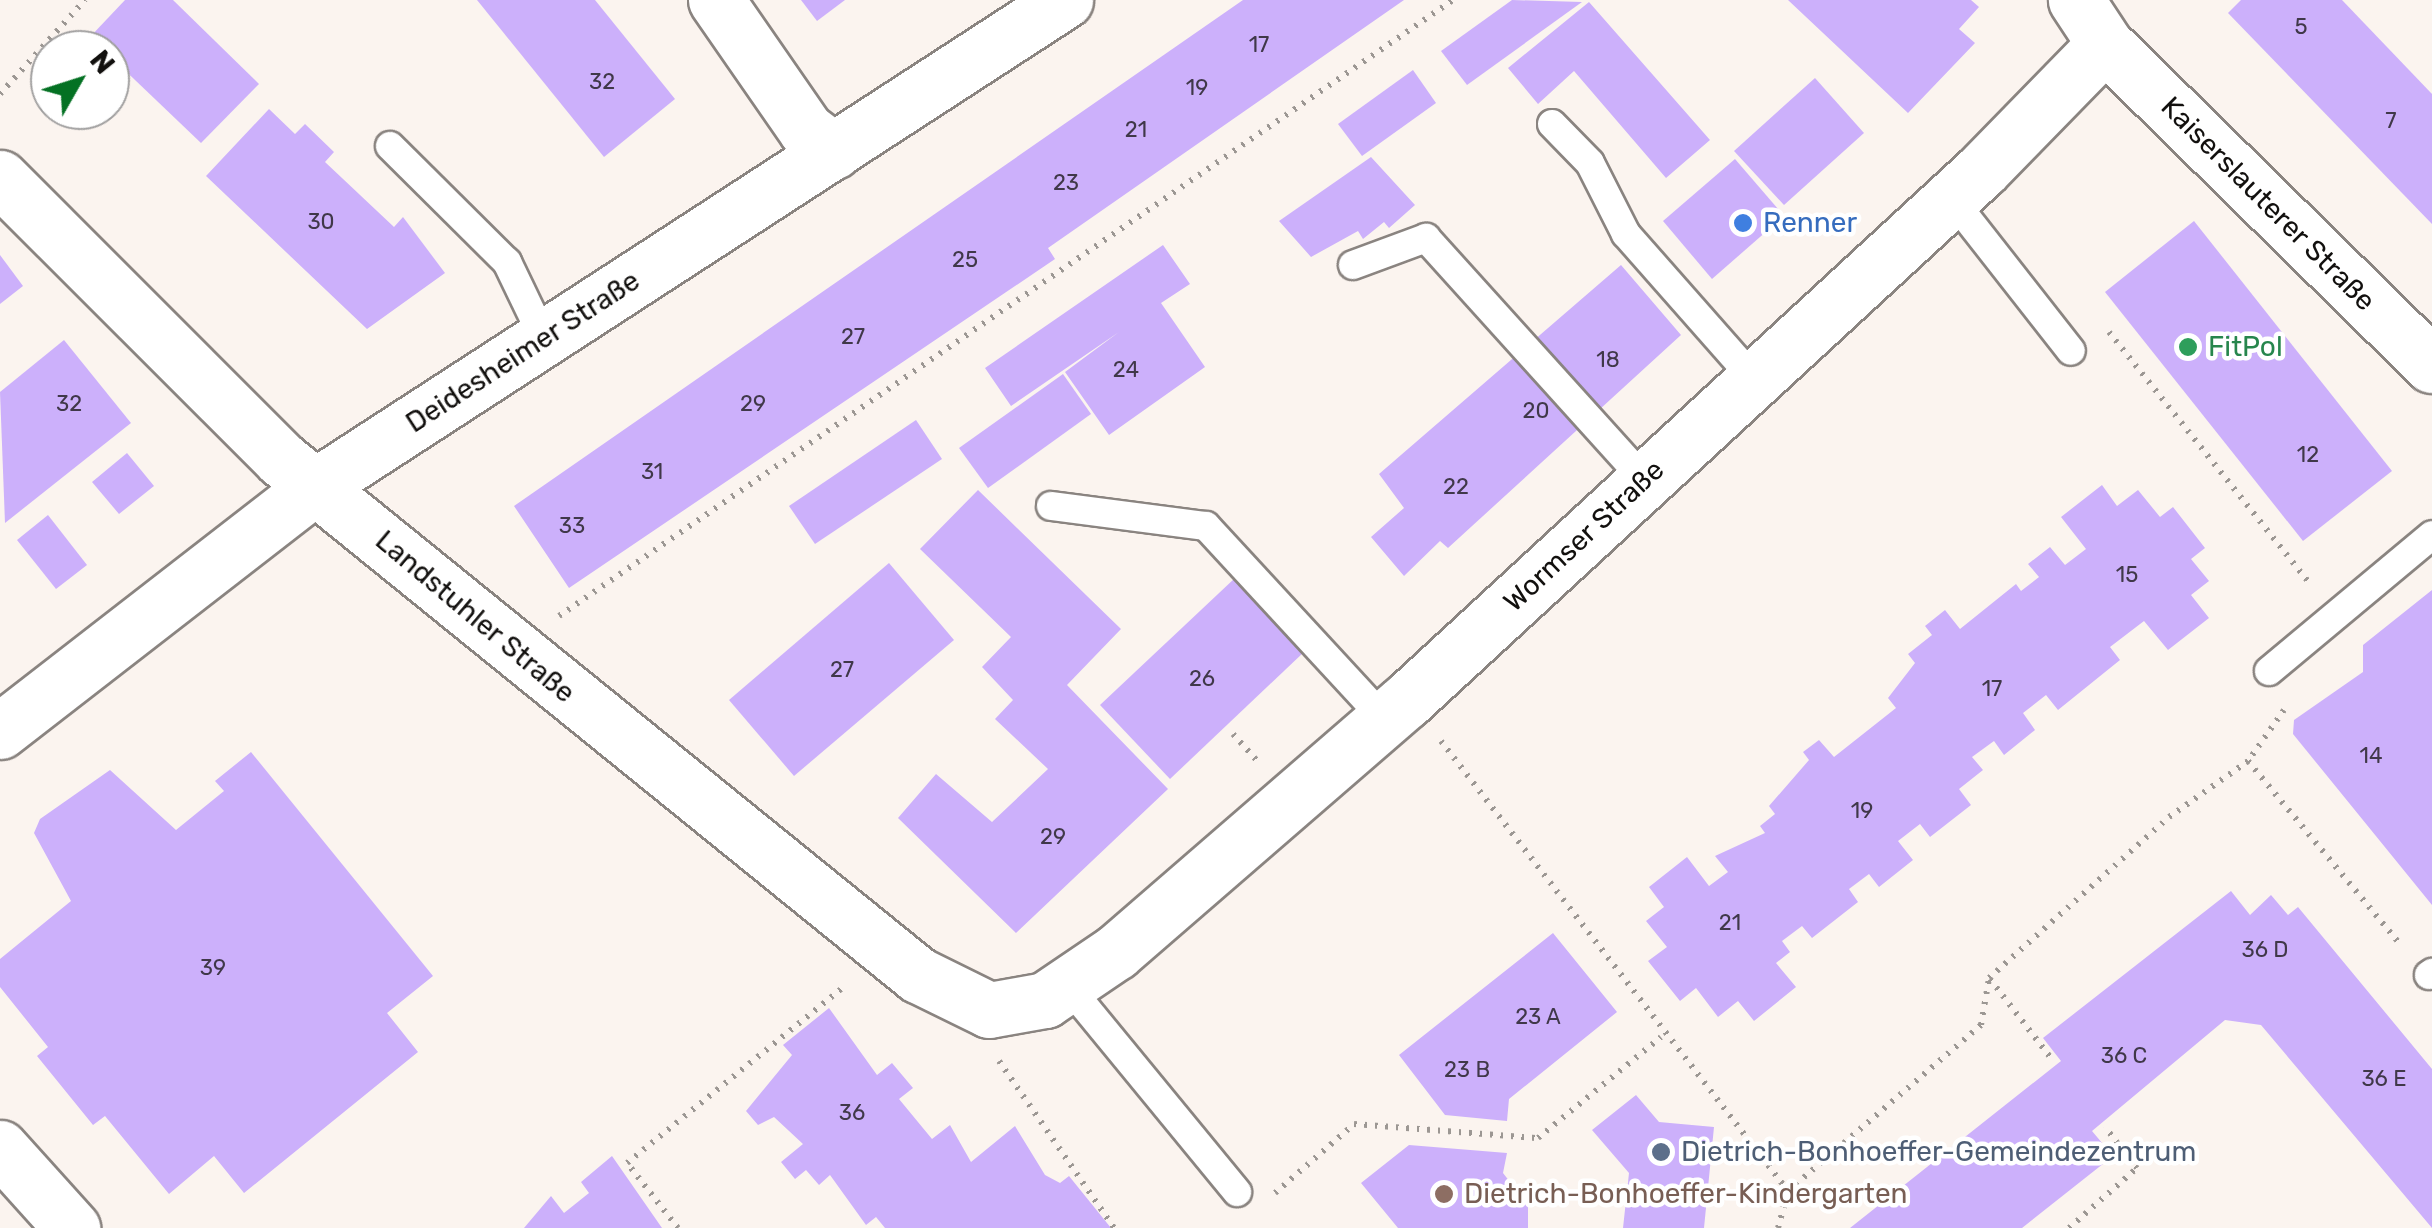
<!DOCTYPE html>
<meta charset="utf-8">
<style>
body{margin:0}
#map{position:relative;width:2432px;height:1228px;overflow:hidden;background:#fbf4ef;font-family:Rubik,sans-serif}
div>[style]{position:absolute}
.building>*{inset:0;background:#ccb0fb}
.path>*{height:6px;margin-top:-3px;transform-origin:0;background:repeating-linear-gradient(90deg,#9c9793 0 2.5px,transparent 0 10.5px)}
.roads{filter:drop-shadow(2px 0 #8a8480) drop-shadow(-2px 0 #8a8480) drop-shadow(0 2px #8a8480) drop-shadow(0 -2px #8a8480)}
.lane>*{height:28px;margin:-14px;padding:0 14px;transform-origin:14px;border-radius:14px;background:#fff}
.street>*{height:55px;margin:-27.5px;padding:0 27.5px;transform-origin:27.5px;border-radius:27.5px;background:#fff}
.dots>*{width:28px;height:28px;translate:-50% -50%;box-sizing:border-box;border:5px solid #fff;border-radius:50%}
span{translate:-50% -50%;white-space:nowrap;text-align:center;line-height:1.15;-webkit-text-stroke:9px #fff;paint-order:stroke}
.number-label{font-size:22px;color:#403849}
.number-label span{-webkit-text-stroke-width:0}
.street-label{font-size:28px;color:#12100e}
.shop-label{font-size:28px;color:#366cbe}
.left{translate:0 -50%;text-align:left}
.leisure-label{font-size:28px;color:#27864d}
.service-label{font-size:28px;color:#4e5e75}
.education-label{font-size:28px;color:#785e54}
.north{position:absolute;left:30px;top:30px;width:100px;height:100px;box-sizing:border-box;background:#fff;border:2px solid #a09f9f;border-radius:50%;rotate:51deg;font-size:28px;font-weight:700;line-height:40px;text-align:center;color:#12100e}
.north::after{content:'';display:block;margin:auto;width:35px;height:45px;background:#047123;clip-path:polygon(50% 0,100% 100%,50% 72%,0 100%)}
</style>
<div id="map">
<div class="building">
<i style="clip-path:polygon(125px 0,173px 0,259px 84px,201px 143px,90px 37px)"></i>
<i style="clip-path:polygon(477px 0,595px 0,675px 99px,604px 157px)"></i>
<i style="clip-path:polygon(801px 0,845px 0,817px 21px)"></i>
<i style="clip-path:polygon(1243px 0,1404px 0,1048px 248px,1055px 259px,569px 588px,514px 506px)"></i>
<i style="clip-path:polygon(1512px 0,1582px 2px,1467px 85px,1441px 51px)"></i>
<i style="clip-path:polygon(1788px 0,1971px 0,1979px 7px,1959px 29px,1975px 43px,1908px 113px)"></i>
<i style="clip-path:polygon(2241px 0,2342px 0,2432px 94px,2432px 224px,2228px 13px)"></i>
<i style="clip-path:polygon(1589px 2px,1710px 140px,1666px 178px,1574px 71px,1538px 104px,1508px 68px)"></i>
<i style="clip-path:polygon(1413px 70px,1436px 103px,1362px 156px,1338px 124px)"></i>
<i style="clip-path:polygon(1815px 78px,1864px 133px,1784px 205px,1734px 151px)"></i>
<i style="clip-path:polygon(269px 109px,295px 134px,305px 124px,334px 152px,325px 162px,394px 227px,403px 217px,445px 273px,367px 329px,206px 176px)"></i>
<i style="clip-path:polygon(1371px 157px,1415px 205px,1389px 228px,1384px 222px,1363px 239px,1358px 231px,1311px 257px,1279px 221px)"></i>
<i style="clip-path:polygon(1735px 159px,1784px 216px,1712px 279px,1663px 221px)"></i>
<i style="clip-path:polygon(2194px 221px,2392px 471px,2303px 541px,2105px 292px)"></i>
<i style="clip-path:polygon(1163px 245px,1190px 284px,1161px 303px,1205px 367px,1109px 435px,1065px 372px,1119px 332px,1011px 406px,985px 368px)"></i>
<i style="clip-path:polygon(0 255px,23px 286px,0 304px)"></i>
<i style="clip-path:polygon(1621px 265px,1681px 335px,1448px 548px,1440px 541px,1404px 576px,1371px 537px,1404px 508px,1379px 474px)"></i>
<i style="clip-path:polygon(64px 340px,131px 423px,5px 523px,0 392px)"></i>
<i style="clip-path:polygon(1063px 374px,1091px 414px,988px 488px,959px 448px)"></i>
<i style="clip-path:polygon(916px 420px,942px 459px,815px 544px,789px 506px)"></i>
<i style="clip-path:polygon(127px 453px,154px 486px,119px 514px,92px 482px)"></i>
<i style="clip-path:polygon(2102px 485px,2117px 506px,2138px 490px,2160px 517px,2173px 507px,2205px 548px,2191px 559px,2209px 581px,2191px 595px,2209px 618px,2168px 650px,2144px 621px,2110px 647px,2120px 660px,2058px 710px,2046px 695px,2023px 713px,2035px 730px,2004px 755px,1994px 741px,1972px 757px,1983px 770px,1959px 789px,1971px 805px,1930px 837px,1920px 824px,1898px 841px,1913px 860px,1879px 887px,1869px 874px,1849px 889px,1858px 902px,1812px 938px,1802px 926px,1782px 941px,1790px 952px,1776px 963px,1796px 987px,1754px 1021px,1738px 1001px,1718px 1017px,1696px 988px,1680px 1001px,1648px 961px,1667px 947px,1646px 921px,1664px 907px,1649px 887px,1687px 857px,1709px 886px,1728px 872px,1715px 856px,1765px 833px,1760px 826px,1775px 814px,1769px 806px,1809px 760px,1803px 752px,1819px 740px,1834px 757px,1896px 708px,1888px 698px,1915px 663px,1908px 654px,1932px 635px,1925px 626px,1945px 610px,1960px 629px,2016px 584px,2021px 591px,2039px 577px,2028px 564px,2050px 547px,2065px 565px,2086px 549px,2061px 517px)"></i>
<i style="clip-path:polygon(978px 490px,1121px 629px,1067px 685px,1168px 789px,1016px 933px,898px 818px,936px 774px,992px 822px,1048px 769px,995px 719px,1013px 700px,982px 667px,1011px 637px,920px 549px)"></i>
<i style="clip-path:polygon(48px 515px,87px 565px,56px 589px,17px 540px)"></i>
<i style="clip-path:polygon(889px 563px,954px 640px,794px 776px,729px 700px)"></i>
<i style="clip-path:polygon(1235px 578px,1304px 652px,1170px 779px,1100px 705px)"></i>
<i style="clip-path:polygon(2432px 590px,2432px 905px,2293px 734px,2294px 720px,2363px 672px,2363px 645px)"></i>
<i style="clip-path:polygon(251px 752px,433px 976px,387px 1013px,418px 1052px,244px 1193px,214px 1156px,169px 1194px,105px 1116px,93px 1125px,37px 1056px,48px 1047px,0 987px,0 959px,71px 901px,34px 833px,40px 819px,110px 770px,176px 830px,224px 791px,215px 781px)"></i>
<i style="clip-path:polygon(2231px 891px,2250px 915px,2271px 895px,2288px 915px,2298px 907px,2432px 1069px,2432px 1228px,2261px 1025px,2225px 1020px,2092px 1131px,2113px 1156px,2022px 1228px,1850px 1228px,2061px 1061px,2043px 1038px)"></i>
<i style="clip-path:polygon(1553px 933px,1617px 1012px,1509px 1099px,1507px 1121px,1445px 1115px,1399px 1055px)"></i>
<i style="clip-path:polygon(829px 1008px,877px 1075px,892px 1063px,913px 1088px,899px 1099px,932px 1139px,950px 1125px,971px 1162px,1015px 1126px,1045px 1175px,1060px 1183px,1069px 1176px,1111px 1228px,885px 1228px,876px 1217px,866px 1225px,830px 1175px,819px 1185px,806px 1170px,795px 1179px,781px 1162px,803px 1144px,774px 1117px,758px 1125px,746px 1111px,792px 1055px,783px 1045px)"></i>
<i style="clip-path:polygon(1636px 1095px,1659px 1122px,1714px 1127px,1704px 1228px,1623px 1228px,1629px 1173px,1592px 1130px)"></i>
<i style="clip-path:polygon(1409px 1145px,1507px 1153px,1503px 1173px,1528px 1205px,1528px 1228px,1398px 1228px,1361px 1183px)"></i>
<i style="clip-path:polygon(612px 1156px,662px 1228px,524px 1228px,551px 1196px,564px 1213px,589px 1193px,581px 1182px)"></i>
</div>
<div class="path">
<i style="left:0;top:94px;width:127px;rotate:-47.9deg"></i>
<i style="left:2109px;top:332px;width:322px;rotate:51.4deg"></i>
<i style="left:559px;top:616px;width:1086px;rotate:-34.57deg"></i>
<i style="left:2284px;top:710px;width:62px;rotate:125.2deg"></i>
<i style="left:2248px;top:761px;width:239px;rotate:50.3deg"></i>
<i style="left:1233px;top:734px;width:36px;rotate:48deg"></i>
<i style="left:1441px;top:741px;width:568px;rotate:52.36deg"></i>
<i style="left:1990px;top:979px;width:98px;rotate:52.4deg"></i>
<i style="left:999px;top:1061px;width:203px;rotate:55.4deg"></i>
<i style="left:1275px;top:1193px;width:105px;rotate:-41.1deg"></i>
<i style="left:1354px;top:1124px;width:185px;rotate:4.4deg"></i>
<i style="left:1538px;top:1138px;width:159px;rotate:-39.4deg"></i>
<i style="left:678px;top:1228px;width:83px;rotate:-128.1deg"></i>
<i style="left:627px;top:1163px;width:281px;rotate:-39.1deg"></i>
<i style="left:1778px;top:1228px;width:38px;rotate:-75deg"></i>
<i style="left:1788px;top:1191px;width:255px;rotate:-40.7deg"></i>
<i style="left:1981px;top:1025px;width:48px;rotate:-80.3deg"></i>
<i style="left:1989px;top:978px;width:241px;rotate:-41.8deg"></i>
<i style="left:2169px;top:817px;width:97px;rotate:-35.3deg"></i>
<i style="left:2069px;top:1228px;width:91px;rotate:-41.4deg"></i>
<i style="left:2137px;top:1168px;width:52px;rotate:-128deg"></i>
</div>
<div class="roads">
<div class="lane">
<i style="left:1552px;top:124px;width:54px;rotate:45.7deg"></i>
<i style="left:1590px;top:163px;width:80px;rotate:63.1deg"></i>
<i style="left:1626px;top:234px;width:193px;rotate:48.6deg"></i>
<i style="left:390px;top:146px;width:165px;rotate:44.8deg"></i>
<i style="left:507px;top:262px;width:85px;rotate:64.3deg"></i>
<i style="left:1951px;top:198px;width:194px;rotate:51.9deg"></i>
<i style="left:1353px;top:265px;width:78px;rotate:-20.3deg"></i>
<i style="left:1426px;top:238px;width:326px;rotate:47.9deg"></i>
<i style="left:1051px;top:506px;width:156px;rotate:7.4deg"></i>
<i style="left:1206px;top:526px;width:263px;rotate:47.3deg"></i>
<i style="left:2269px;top:671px;width:212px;rotate:-39.8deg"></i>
<i style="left:2429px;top:975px;width:4px;rotate:-34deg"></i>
<i style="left:1067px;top:985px;width:268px;rotate:50.6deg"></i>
</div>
<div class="street">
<i style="left:716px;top:0;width:158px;rotate:55.3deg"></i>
<i style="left:806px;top:130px;width:35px;rotate:37deg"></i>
<i style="left:2105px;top:44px;width:458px;rotate:44.5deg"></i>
<i style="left:0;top:178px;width:397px;rotate:45deg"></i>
<i style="left:281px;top:459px;width:820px;rotate:39.01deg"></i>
<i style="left:918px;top:975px;width:79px;rotate:26.2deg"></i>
<i style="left:989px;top:1010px;width:57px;rotate:-10.1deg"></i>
<i style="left:1045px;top:1000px;width:86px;rotate:-34.1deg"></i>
<i style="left:1116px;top:952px;width:384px;rotate:-40.9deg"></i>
<i style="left:1406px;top:701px;width:783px;rotate:-42.67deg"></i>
<i style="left:1982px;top:170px;width:176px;rotate:-45.7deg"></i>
<i style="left:2105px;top:44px;width:53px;rotate:-123.4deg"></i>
<i style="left:0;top:731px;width:400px;rotate:-37.8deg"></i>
<i style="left:316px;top:486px;width:893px;rotate:-32.98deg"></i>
<i style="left:0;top:1148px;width:108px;rotate:48deg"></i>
</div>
</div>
<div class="dots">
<i style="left:1743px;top:223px;background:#3f7fe0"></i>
<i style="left:2188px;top:347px;background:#2e9e5b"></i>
<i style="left:1661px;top:1152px;background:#5c6f8a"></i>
<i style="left:1444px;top:1194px;background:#8d6e63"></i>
</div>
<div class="number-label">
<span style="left:2301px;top:27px">5</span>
<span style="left:1259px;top:45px">17</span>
<span style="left:602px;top:82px">32</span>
<span style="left:1197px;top:88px">19</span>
<span style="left:2391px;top:121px">7</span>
<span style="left:1136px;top:130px">21</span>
<span style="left:1066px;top:183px">23</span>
<span style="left:321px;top:222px">30</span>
<span style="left:965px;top:260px">25</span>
<span style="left:853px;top:337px">27</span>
<span style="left:1608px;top:360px">18</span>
<span style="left:1126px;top:370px">24</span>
<span style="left:69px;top:404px">32</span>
<span style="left:753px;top:404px">29</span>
<span style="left:1536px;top:411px">20</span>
<span style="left:2308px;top:455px">12</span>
<span style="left:652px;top:472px">31</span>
<span style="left:1456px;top:487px">22</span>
<span style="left:572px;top:526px">33</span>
<span style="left:2127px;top:575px">15</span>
<span style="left:842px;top:670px">27</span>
<span style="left:1202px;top:679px">26</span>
<span style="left:1992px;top:689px">17</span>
<span style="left:2371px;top:756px">14</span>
<span style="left:1862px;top:811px">19</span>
<span style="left:1053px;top:837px">29</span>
<span style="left:1730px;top:923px">21</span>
<span style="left:2265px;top:950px">36 D</span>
<span style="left:213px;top:968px">39</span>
<span style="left:1538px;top:1017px">23 A</span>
<span style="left:2124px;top:1056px">36 C</span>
<span style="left:1467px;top:1070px">23 B</span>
<span style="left:2384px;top:1079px">36 E</span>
<span style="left:852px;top:1113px">36</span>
</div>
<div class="street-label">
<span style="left:2268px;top:204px;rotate:45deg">Kaiserslauterer Straße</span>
<span style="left:523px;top:352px;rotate:-33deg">Deidesheimer Straße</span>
<span style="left:1584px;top:536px;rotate:-43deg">Wormser Straße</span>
<span style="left:475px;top:617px;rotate:40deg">Landstuhler Straße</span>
</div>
<div class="shop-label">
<span class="left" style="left:1763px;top:223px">Renner</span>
</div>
<div class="leisure-label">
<span class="left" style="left:2208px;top:347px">FitPol</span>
</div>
<div class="service-label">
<span class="left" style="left:1681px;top:1152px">Dietrich-Bonhoeffer-Gemeindezentrum</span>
</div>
<div class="education-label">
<span class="left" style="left:1464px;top:1194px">Dietrich-Bonhoeffer-Kindergarten</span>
</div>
<div class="north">N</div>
</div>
